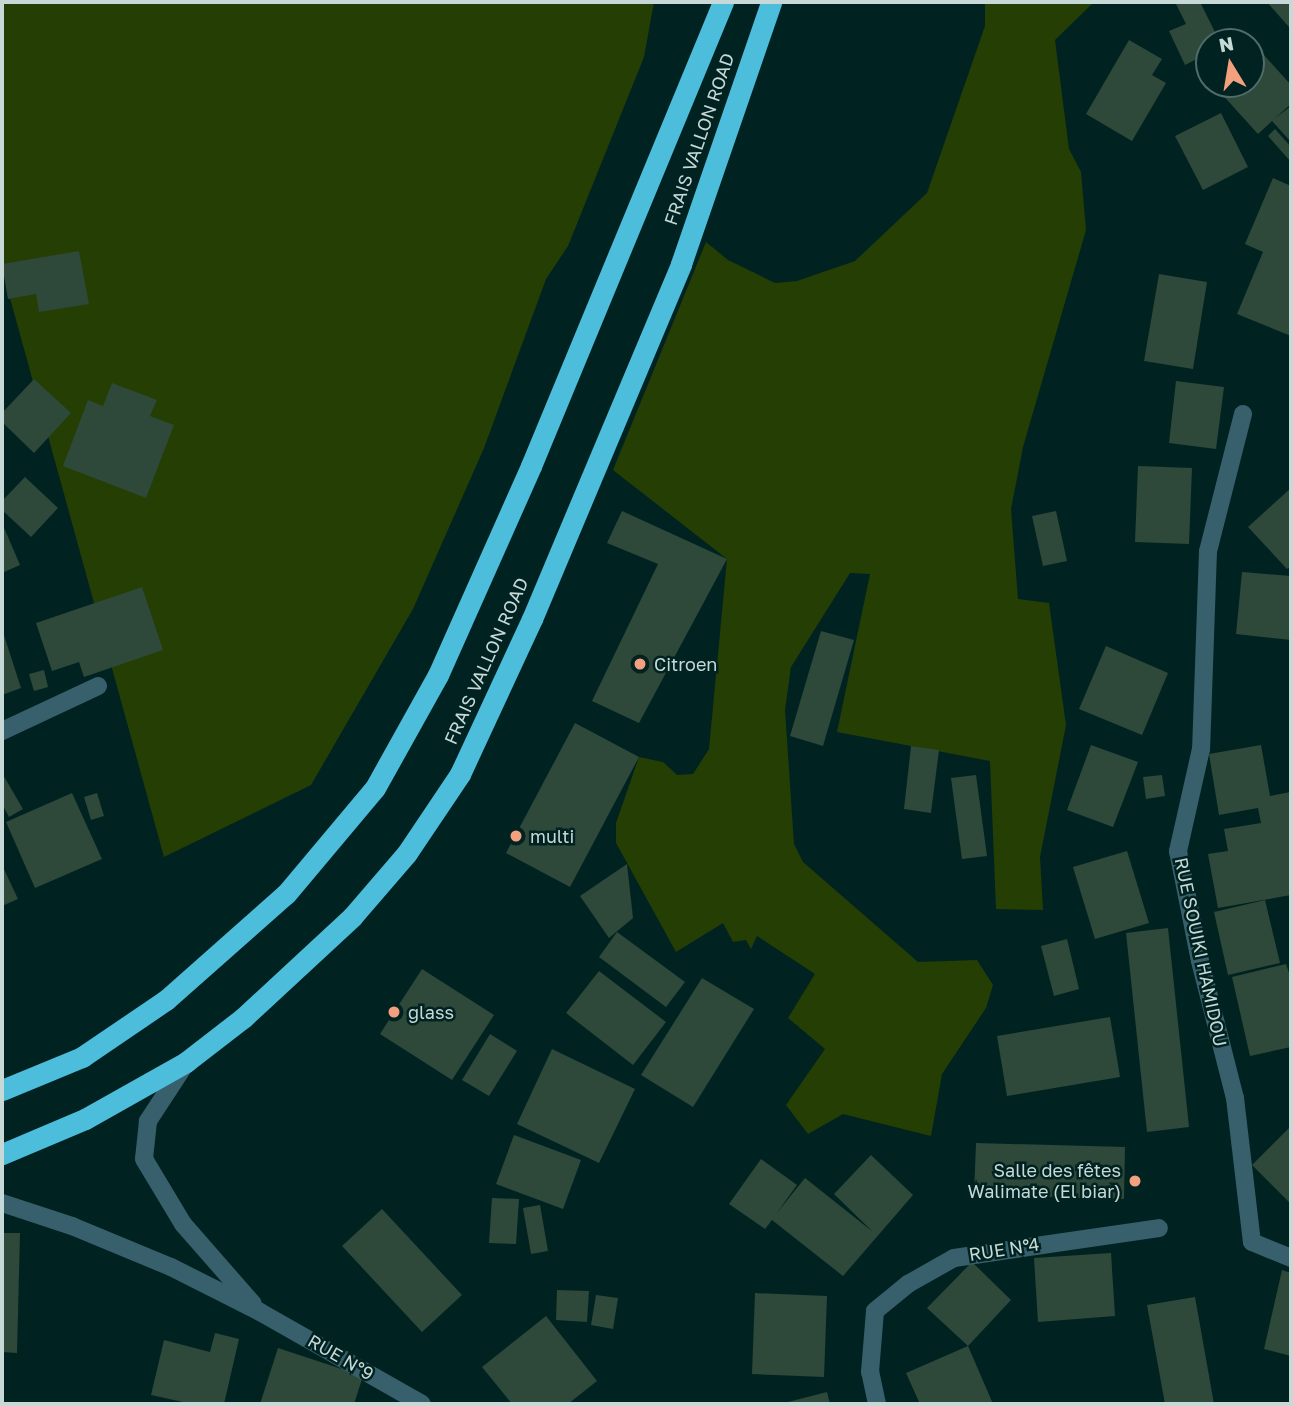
<!DOCTYPE html>
<meta charset="utf-8">
<style>
body{margin:0}
#map{position:relative;width:1293px;height:1406px;overflow:hidden;background:#002321;font-family:"Golos Text",sans-serif}
div>[style]{position:absolute}
.green>*{inset:0;background:#243e03}
.building>*{inset:0;background:#2e483a}
.minor>*{height:18px;margin:-9px;padding:0 9px;transform-origin:9px;border-radius:9px;background:#38606c}
.highway>*{height:21px;margin:-10.5px;padding:0 10.5px;transform-origin:10.5px;border-radius:10.5px;background:#4dbddc}
.dots>*{width:19px;height:19px;translate:-50% -50%;box-sizing:border-box;border:4px solid #002321;border-radius:50%}
span{translate:-50% -50%;white-space:nowrap;text-align:center;line-height:1.15;-webkit-text-stroke:5px #002321;paint-order:stroke}
.street-label{font-size:18px;color:#c6d9d7}
.poi-label{font-size:18px;color:#c6d9d7}
.left{translate:0 -50%;text-align:left}
.right{translate:-100% -50%;text-align:right}
.frame{position:absolute;inset:0;border:4px solid #c6d9d7;pointer-events:none}
.north{position:absolute;left:1195px;top:28px;width:70px;height:70px;box-sizing:border-box;background:#002321;border:2px solid #4f6c6a;border-radius:50%;rotate:349deg;font-size:19px;font-weight:700;line-height:28px;text-align:center;color:#c6d9d7}
.north::after{content:'';display:block;margin:auto;width:24px;height:32px;background:#f2a07e;clip-path:polygon(50% 0,100% 100%,50% 72%,0 100%)}
</style>
<div id="map">
<div class="green">
<i style="clip-path:polygon(2px 2px,654px 2px,644px 57px,568px 246px,546px 279px,484px 448px,413px 609px,311px 785px,164px 857px,2px 269px)"></i>
<i style="clip-path:polygon(985px 2px,1094px 2px,1055px 40px,1069px 149px,1081px 172px,1086px 230px,1023px 447px,1011px 509px,1018px 599px,1049px 603px,1066px 725px,1040px 857px,1043px 910px,996px 909px,990px 761px,837px 732px,870px 574px,850px 573px,791px 667px,785px 710px,794px 844px,803px 862px,918px 962px,977px 960px,993px 985px,986px 1008px,942px 1074px,931px 1136px,843px 1114px,808px 1134px,786px 1105px,825px 1049px,788px 1018px,815px 974px,757px 936px,751px 949px,746px 940px,733px 942px,723px 923px,676px 952px,616px 843px,616px 823px,639px 757px,663px 762px,677px 775px,693px 774px,709px 749px,727px 559px,613px 470px,706px 242px,728px 260px,775px 283px,797px 281px,855px 261px,927px 193px,985px 26px)"></i>
</div>
<div class="building">
<i style="clip-path:polygon(1175px 2px,1200px 2px,1220px 42px,1209px 42px,1209px 53px,1185px 65px,1169px 31px,1186px 24px)"></i>
<i style="clip-path:polygon(1267px 2px,1291px 2px,1291px 25px,1289px 27px)"></i>
<i style="clip-path:polygon(1129px 40px,1162px 59px,1152px 75px,1166px 83px,1132px 141px,1086px 114px)"></i>
<i style="clip-path:polygon(1254px 44px,1291px 85px,1291px 104px,1274px 119px,1291px 106px,1291px 142px,1272px 121px,1258px 134px,1219px 91px,1227px 84px,1251px 84px)"></i>
<i style="clip-path:polygon(1221px 113px,1248px 167px,1203px 190px,1175px 136px)"></i>
<i style="clip-path:polygon(1275px 129px,1291px 147px,1291px 162px,1268px 136px)"></i>
<i style="clip-path:polygon(1273px 178px,1291px 186px,1291px 336px,1237px 314px,1263px 252px,1245px 244px)"></i>
<i style="clip-path:polygon(79px 251px,89px 304px,39px 312px,36px 294px,8px 299px,2px 264px)"></i>
<i style="clip-path:polygon(1159px 274px,1207px 282px,1193px 369px,1144px 361px)"></i>
<i style="clip-path:polygon(34px 379px,71px 413px,34px 453px,2px 422px,2px 413px)"></i>
<i style="clip-path:polygon(1176px 381px,1224px 387px,1216px 449px,1169px 443px)"></i>
<i style="clip-path:polygon(112px 383px,157px 400px,150px 416px,174px 425px,146px 498px,63px 466px,88px 400px,103px 406px)"></i>
<i style="clip-path:polygon(1138px 466px,1192px 468px,1189px 544px,1135px 542px)"></i>
<i style="clip-path:polygon(25px 477px,58px 508px,31px 537px,2px 510px,2px 501px)"></i>
<i style="clip-path:polygon(1291px 488px,1291px 566px,1287px 569px,1248px 527px)"></i>
<i style="clip-path:polygon(622px 511px,727px 559px,639px 723px,592px 701px,658px 564px,607px 543px)"></i>
<i style="clip-path:polygon(1056px 511px,1067px 561px,1043px 566px,1032px 516px)"></i>
<i style="clip-path:polygon(2px 523px,20px 565px,2px 573px)"></i>
<i style="clip-path:polygon(1242px 572px,1291px 576px,1291px 640px,1236px 634px)"></i>
<i style="clip-path:polygon(142px 587px,163px 650px,84px 677px,79px 662px,52px 671px,36px 623px)"></i>
<i style="clip-path:polygon(2px 629px,21px 688px,2px 695px)"></i>
<i style="clip-path:polygon(821px 631px,854px 640px,823px 746px,790px 736px)"></i>
<i style="clip-path:polygon(1106px 646px,1168px 673px,1142px 735px,1079px 709px)"></i>
<i style="clip-path:polygon(44px 670px,48px 687px,34px 691px,29px 674px)"></i>
<i style="clip-path:polygon(575px 723px,639px 757px,570px 887px,506px 853px)"></i>
<i style="clip-path:polygon(1091px 745px,1138px 762px,1113px 827px,1067px 810px)"></i>
<i style="clip-path:polygon(1261px 745px,1270px 796px,1290px 792px,1291px 895px,1218px 908px,1208px 854px,1228px 851px,1224px 829px,1261px 823px,1258px 808px,1219px 815px,1209px 754px)"></i>
<i style="clip-path:polygon(911px 746px,939px 750px,931px 813px,904px 809px)"></i>
<i style="clip-path:polygon(2px 773px,23px 809px,9px 817px,2px 804px)"></i>
<i style="clip-path:polygon(976px 775px,987px 856px,962px 859px,951px 778px)"></i>
<i style="clip-path:polygon(1162px 775px,1165px 796px,1146px 799px,1143px 777px)"></i>
<i style="clip-path:polygon(72px 793px,102px 859px,35px 888px,6px 822px)"></i>
<i style="clip-path:polygon(97px 793px,104px 816px,91px 820px,84px 797px)"></i>
<i style="clip-path:polygon(1127px 851px,1149px 923px,1095px 939px,1073px 867px)"></i>
<i style="clip-path:polygon(627px 864px,633px 918px,609px 938px,580px 896px)"></i>
<i style="clip-path:polygon(2px 865px,18px 899px,2px 906px)"></i>
<i style="clip-path:polygon(1265px 900px,1280px 963px,1228px 975px,1214px 912px)"></i>
<i style="clip-path:polygon(1168px 928px,1189px 1127px,1147px 1132px,1126px 933px)"></i>
<i style="clip-path:polygon(617px 932px,685px 982px,666px 1007px,599px 957px)"></i>
<i style="clip-path:polygon(1067px 939px,1079px 989px,1054px 996px,1041px 946px)"></i>
<i style="clip-path:polygon(1286px 964px,1291px 979px,1291px 1047px,1250px 1056px,1232px 977px)"></i>
<i style="clip-path:polygon(422px 969px,494px 1015px,452px 1080px,380px 1034px)"></i>
<i style="clip-path:polygon(599px 971px,666px 1022px,633px 1065px,566px 1013px)"></i>
<i style="clip-path:polygon(702px 978px,754px 1009px,693px 1107px,641px 1075px)"></i>
<i style="clip-path:polygon(1110px 1017px,1120px 1077px,1007px 1096px,997px 1036px)"></i>
<i style="clip-path:polygon(490px 1034px,517px 1051px,489px 1096px,462px 1080px)"></i>
<i style="clip-path:polygon(552px 1049px,635px 1089px,599px 1163px,517px 1124px)"></i>
<i style="clip-path:polygon(1291px 1126px,1291px 1204px,1252px 1165px)"></i>
<i style="clip-path:polygon(514px 1135px,581px 1160px,563px 1209px,496px 1184px)"></i>
<i style="clip-path:polygon(976px 1143px,1125px 1147px,1124px 1199px,974px 1195px)"></i>
<i style="clip-path:polygon(871px 1155px,913px 1195px,843px 1276px,772px 1220px,765px 1229px,729px 1204px,761px 1159px,797px 1185px,776px 1214px,805px 1178px,873px 1232px,834px 1194px)"></i>
<i style="clip-path:polygon(492px 1198px,519px 1199px,516px 1244px,489px 1243px)"></i>
<i style="clip-path:polygon(540px 1205px,548px 1251px,531px 1254px,523px 1208px)"></i>
<i style="clip-path:polygon(382px 1209px,462px 1295px,422px 1332px,342px 1246px)"></i>
<i style="clip-path:polygon(2px 1233px,20px 1233px,17px 1353px,2px 1352px)"></i>
<i style="clip-path:polygon(1111px 1253px,1115px 1316px,1038px 1322px,1034px 1258px)"></i>
<i style="clip-path:polygon(972px 1262px,1011px 1300px,968px 1346px,993px 1404px,920px 1404px,906px 1373px,968px 1346px,927px 1308px)"></i>
<i style="clip-path:polygon(1282px 1270px,1291px 1273px,1291px 1356px,1264px 1349px)"></i>
<i style="clip-path:polygon(557px 1290px,589px 1291px,587px 1322px,556px 1320px)"></i>
<i style="clip-path:polygon(755px 1293px,827px 1296px,824px 1377px,752px 1374px)"></i>
<i style="clip-path:polygon(596px 1295px,618px 1298px,613px 1329px,591px 1325px)"></i>
<i style="clip-path:polygon(1195px 1297px,1214px 1404px,1165px 1404px,1147px 1305px)"></i>
<i style="clip-path:polygon(546px 1316px,597px 1381px,568px 1404px,512px 1404px,482px 1367px)"></i>
<i style="clip-path:polygon(215px 1333px,239px 1339px,224px 1404px,192px 1404px,151px 1395px,164px 1340px,210px 1352px)"></i>
<i style="clip-path:polygon(278px 1348px,363px 1376px,354px 1404px,260px 1404px)"></i>
<i style="clip-path:polygon(827px 1392px,830px 1404px,784px 1404px,784px 1403px)"></i>
</div>
<div class="minor">
<i style="left:1243px;top:414px;width:141px;rotate:104.3deg"></i>
<i style="left:1208px;top:551px;width:198px;rotate:92deg"></i>
<i style="left:1201px;top:749px;width:105px;rotate:102.7deg"></i>
<i style="left:1178px;top:851px;width:112px;rotate:78.7deg"></i>
<i style="left:1200px;top:961px;width:141px;rotate:75.7deg"></i>
<i style="left:1235px;top:1098px;width:145px;rotate:83.3deg"></i>
<i style="left:1252px;top:1242px;width:42px;rotate:22.3deg"></i>
<i style="left:2px;top:731px;width:106px;rotate:-25.1deg"></i>
<i style="left:184px;top:1066px;width:66px;rotate:123.2deg"></i>
<i style="left:148px;top:1121px;width:38px;rotate:96deg"></i>
<i style="left:144px;top:1159px;width:76px;rotate:59deg"></i>
<i style="left:183px;top:1224px;width:106px;rotate:48.8deg"></i>
<i style="left:2px;top:1203px;width:74px;rotate:18.2deg"></i>
<i style="left:72px;top:1226px;width:107px;rotate:22.5deg"></i>
<i style="left:171px;top:1267px;width:100px;rotate:26.8deg"></i>
<i style="left:260px;top:1312px;width:186px;rotate:29.6deg"></i>
<i style="left:877px;top:1404px;width:33px;rotate:-102deg"></i>
<i style="left:870px;top:1372px;width:61px;rotate:-85.3deg"></i>
<i style="left:875px;top:1311px;width:43px;rotate:-39.3deg"></i>
<i style="left:908px;top:1284px;width:53px;rotate:-29.5deg"></i>
<i style="left:954px;top:1258px;width:207px;rotate:-8.3deg"></i>
</div>
<div class="highway">
<i style="left:2px;top:1090px;width:87px;rotate:-22.4deg"></i>
<i style="left:82px;top:1057px;width:102px;rotate:-34.2deg"></i>
<i style="left:166px;top:1000px;width:160px;rotate:-41.5deg"></i>
<i style="left:286px;top:894px;width:138px;rotate:-50deg"></i>
<i style="left:375px;top:788px;width:129px;rotate:-60.9deg"></i>
<i style="left:438px;top:675px;width:229px;rotate:-66deg"></i>
<i style="left:531px;top:466px;width:502px;rotate:-67.52deg"></i>
<i style="left:2px;top:1154px;width:90px;rotate:-22.9deg"></i>
<i style="left:85px;top:1119px;width:116px;rotate:-29.4deg"></i>
<i style="left:186px;top:1062px;width:72px;rotate:-37.7deg"></i>
<i style="left:243px;top:1018px;width:149px;rotate:-42.8deg"></i>
<i style="left:352px;top:917px;width:84px;rotate:-49.3deg"></i>
<i style="left:407px;top:853px;width:95px;rotate:-56.1deg"></i>
<i style="left:460px;top:774px;width:171px;rotate:-65.1deg"></i>
<i style="left:532px;top:619px;width:385px;rotate:-67.2deg"></i>
<i style="left:681px;top:264px;width:277px;rotate:-71deg"></i>
</div>
<div class="dots">
<i style="left:640px;top:664px;background:#f2a07e"></i>
<i style="left:516px;top:836px;background:#f2a07e"></i>
<i style="left:394px;top:1012px;background:#f2a07e"></i>
<i style="left:1135px;top:1181px;background:#f2a07e"></i>
</div>
<div class="street-label">
<span style="left:699px;top:139px;rotate:-71deg">FRAIS VALLON ROAD</span>
<span style="left:486px;top:661px;rotate:-66deg">FRAIS VALLON ROAD</span>
<span style="left:1201px;top:952px;rotate:78deg">RUE SOUIKI HAMIDOU</span>
<span style="left:1004px;top:1249px;rotate:-9deg">RUE N°4</span>
<span style="left:341px;top:1357px;rotate:30deg">RUE N°9</span>
</div>
<div class="poi-label">
<span class="left" style="left:654px;top:664px">Citroen</span>
<span class="left" style="left:530px;top:836px">multi</span>
<span class="left" style="left:408px;top:1012px">glass</span>
<span class="right" style="left:1121px;top:1181px">Salle des fêtes<br>Walimate (El biar)</span>
</div>
<div class="frame"></div>
<div class="north">N</div>
</div>
